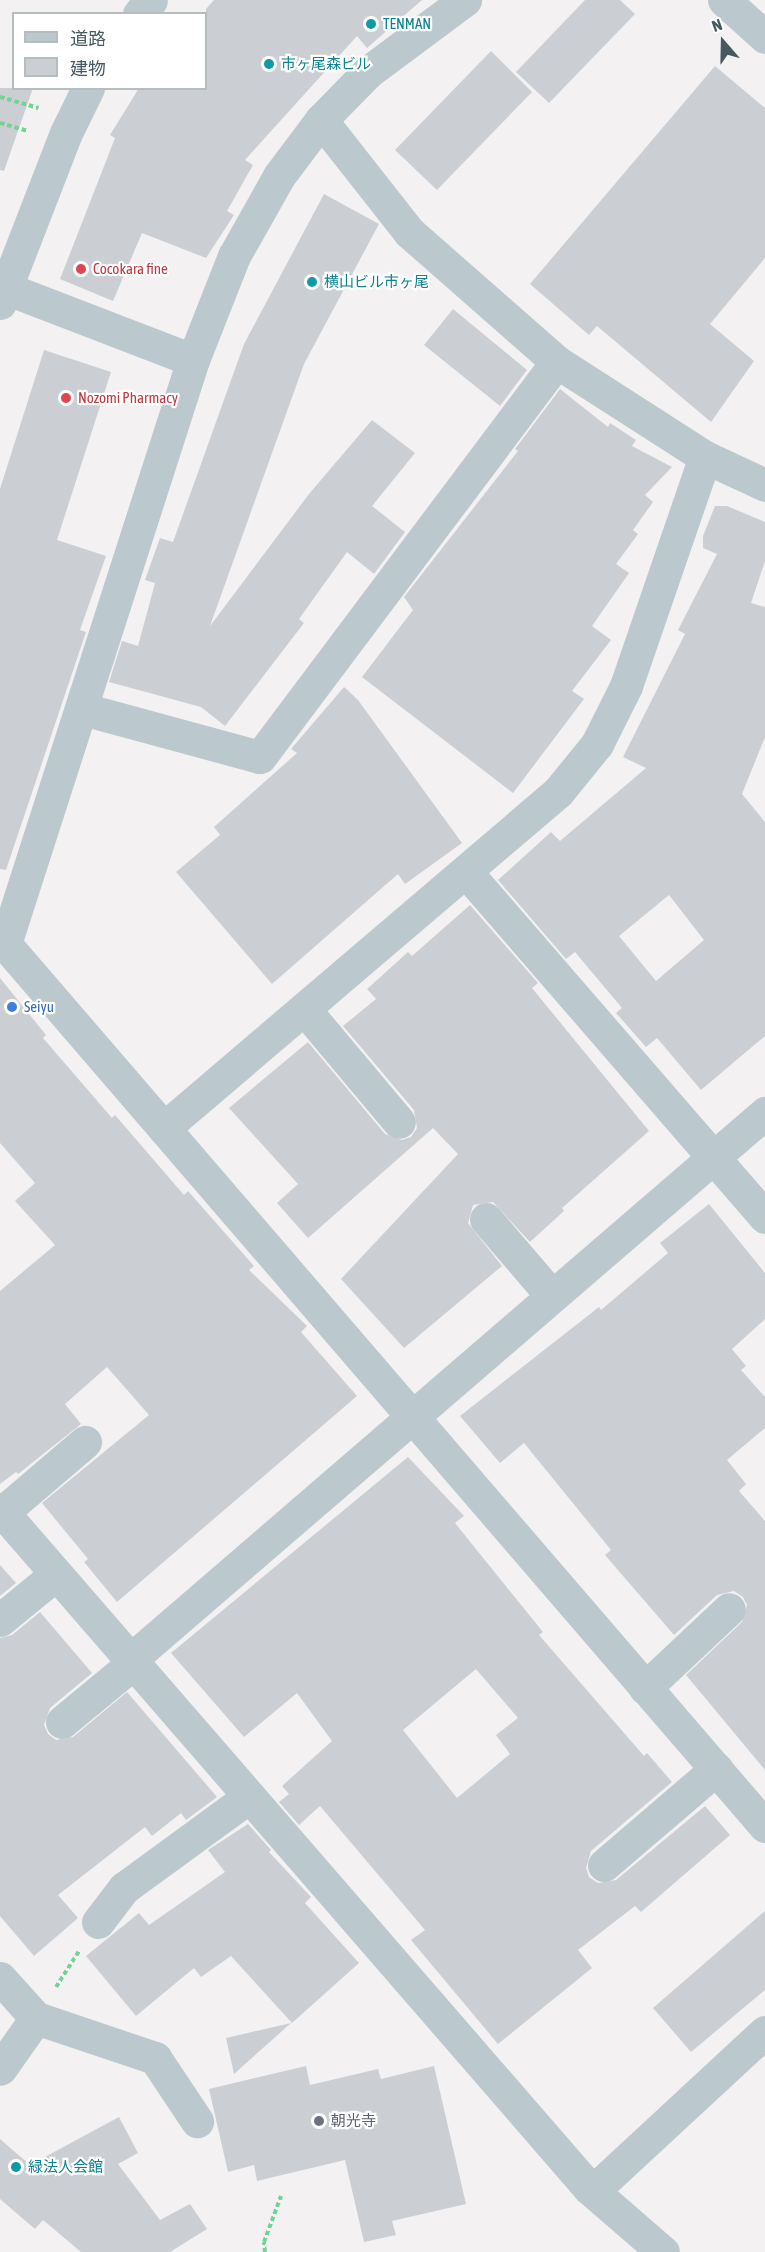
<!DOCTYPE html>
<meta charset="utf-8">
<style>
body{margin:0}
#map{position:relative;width:765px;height:2252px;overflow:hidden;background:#f3f1f1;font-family:"Asap Condensed","Noto Sans JP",sans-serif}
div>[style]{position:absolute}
.building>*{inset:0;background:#cbcfd4}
.path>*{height:4px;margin-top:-2px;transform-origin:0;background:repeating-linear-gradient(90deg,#72d492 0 4.5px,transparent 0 7.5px)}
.minor>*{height:33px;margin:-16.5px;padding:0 16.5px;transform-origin:16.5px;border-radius:16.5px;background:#bbc9ce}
.dots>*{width:16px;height:16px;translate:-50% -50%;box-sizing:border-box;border:3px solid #fff;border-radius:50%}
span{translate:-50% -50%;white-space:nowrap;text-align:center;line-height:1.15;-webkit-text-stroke:4.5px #fff;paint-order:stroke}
.culture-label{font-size:15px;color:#0d838f}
.left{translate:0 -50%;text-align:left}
.health-label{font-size:15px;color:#be3a42}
.shop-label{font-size:15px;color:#366cbe}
.worship-label{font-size:15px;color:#5b616d}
.legend{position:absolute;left:12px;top:12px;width:195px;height:78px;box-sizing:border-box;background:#fff;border:2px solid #b5bdbf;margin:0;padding:8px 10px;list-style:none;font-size:18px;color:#475960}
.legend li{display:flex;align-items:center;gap:12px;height:30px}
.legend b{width:30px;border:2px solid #b5bdbf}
.north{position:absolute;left:693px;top:12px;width:60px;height:60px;-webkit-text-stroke:4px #fff;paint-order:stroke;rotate:340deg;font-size:16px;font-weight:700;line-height:24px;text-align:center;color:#475960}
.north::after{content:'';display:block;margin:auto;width:21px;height:27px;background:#475960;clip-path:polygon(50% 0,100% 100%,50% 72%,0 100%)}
</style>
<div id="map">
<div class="building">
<i style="clip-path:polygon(214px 0,422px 0,367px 48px,357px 36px,245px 160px,253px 165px,227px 211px,234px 215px,206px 258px,142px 233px,113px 301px,60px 279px,115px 138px,110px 135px,139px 88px,206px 88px,206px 9px)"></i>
<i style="clip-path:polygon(585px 0,620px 0,635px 14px,549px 103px,516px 72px)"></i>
<i style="clip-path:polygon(491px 51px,532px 92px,437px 190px,395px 150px)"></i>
<i style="clip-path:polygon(715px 66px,765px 108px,765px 258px,710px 324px,754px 361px,711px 422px,597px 326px,589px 335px,530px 284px)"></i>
<i style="clip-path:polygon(0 88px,33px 88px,4px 171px,0 170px)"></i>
<i style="clip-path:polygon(324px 194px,379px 224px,304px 364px,210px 626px,309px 494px,372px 420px,415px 453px,372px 506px,405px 532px,374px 574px,347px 552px,299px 619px,304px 623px,225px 726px,201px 707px,109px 682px,122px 641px,138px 646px,155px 583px,145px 580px,160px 538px,173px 542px,244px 344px)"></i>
<i style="clip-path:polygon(453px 309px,527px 370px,500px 406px,424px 345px)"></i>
<i style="clip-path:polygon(44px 350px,111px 372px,57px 540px,106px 556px,80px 630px,86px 632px,6px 870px,0 869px,0 489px)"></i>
<i style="clip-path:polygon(560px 389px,608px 427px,610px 423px,636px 440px,632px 446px,672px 467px,645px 495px,653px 502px,633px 530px,638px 534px,616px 564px,629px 573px,592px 626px,611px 640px,572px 691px,584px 699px,513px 793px,362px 677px,413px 610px,404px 597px,518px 451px,515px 449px)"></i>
<i style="clip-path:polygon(evenodd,715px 506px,727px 506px,765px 522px,765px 561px,751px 603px,765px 607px,765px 737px,742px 794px,765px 822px,765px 1036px,701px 1090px,657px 1038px,646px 1047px,616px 1013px,622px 1008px,575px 952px,566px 959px,498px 880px,551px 832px,560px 841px,646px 768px,623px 757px,685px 634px,678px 630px,717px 554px,703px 548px,703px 536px,715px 506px,669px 895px,704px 940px,656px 981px,619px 936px,669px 895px)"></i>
<i style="clip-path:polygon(344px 687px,358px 700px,462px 843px,405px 884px,398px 874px,272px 984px,176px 872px,220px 835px,214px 827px,297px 753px,291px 749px)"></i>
<i style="clip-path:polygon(470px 905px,538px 983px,532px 988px,649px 1131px,562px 1208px,564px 1211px,530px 1242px,493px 1202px,473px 1205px,468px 1223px,502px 1266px,404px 1348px,341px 1279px,458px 1154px,433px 1128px,308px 1238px,277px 1203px,298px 1184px,229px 1108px,308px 1042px,385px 1134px,402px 1140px,411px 1137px,417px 1128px,414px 1110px,343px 1026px,376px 999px,367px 989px,408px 952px,412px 956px)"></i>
<i style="clip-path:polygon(0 978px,46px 1035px,43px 1038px,112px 1118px,115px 1115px,184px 1195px,188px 1191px,254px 1266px,249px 1270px,307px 1326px,301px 1332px,357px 1396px,117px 1602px,84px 1562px,88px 1559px,42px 1503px,149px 1415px,107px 1367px,65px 1404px,81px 1424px,18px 1474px,16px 1472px,0 1484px,0 1291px,55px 1245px,15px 1201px,35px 1183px,0 1143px)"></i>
<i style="clip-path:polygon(709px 1204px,765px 1273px,765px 1319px,732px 1349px,746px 1366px,741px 1370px,765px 1397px,765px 1428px,727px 1460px,746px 1484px,739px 1491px,765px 1521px,765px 1770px,686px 1675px,742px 1622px,747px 1605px,743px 1597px,734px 1591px,717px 1595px,674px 1635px,605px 1555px,611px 1550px,524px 1443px,500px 1463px,460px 1416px,599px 1307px,601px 1310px,668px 1253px,660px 1243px)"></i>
<i style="clip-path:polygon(evenodd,408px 1457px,464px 1516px,455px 1523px,543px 1632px,539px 1635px,644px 1756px,647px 1753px,672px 1782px,591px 1851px,586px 1868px,589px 1877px,598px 1883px,616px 1880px,705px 1806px,730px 1835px,641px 1912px,635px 1906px,578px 1950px,592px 1968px,498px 2044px,411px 1940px,425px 1930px,320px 1806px,299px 1825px,279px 1802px,289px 1794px,282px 1786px,332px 1741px,297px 1693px,244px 1737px,171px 1653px,408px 1457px,476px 1669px,518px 1718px,496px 1735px,510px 1754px,457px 1798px,403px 1730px,476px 1669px)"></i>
<i style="clip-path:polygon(0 1565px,16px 1583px,0 1596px)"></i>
<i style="clip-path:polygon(40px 1612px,92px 1673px,50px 1708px,44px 1725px,48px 1734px,56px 1740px,73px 1737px,127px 1692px,217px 1797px,186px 1820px,181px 1813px,152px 1836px,145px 1827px,58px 1895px,78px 1918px,34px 1956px,0 1916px,0 1638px,12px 1635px)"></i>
<i style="clip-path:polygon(248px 1824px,271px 1850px,269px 1852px,311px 1897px,305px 1903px,359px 1963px,292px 2023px,231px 1956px,201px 1977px,194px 1968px,136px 2016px,86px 1956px,139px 1913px,149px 1925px,225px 1872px,208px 1850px)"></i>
<i style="clip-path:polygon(765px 1911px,765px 1990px,691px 2052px,653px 2008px)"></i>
<i style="clip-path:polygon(291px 2023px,234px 2074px,226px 2038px)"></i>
<i style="clip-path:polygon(306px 2066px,310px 2085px,378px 2069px,381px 2079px,434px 2066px,466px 2204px,392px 2221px,396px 2235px,364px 2242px,345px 2160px,257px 2181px,254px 2165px,228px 2172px,209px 2089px)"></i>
<i style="clip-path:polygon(119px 2117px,138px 2153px,118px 2164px,160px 2220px,190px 2204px,207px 2229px,170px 2252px,81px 2252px,43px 2220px,35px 2229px,0 2199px,0 2139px,30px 2165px)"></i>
</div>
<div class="path">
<i style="left:0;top:97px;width:40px;rotate:16deg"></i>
<i style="left:0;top:123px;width:29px;rotate:16deg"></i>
<i style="left:56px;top:1987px;width:43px;rotate:-57.4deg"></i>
<i style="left:265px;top:2252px;width:10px;rotate:-96deg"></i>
<i style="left:264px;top:2242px;width:49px;rotate:-69.7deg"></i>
</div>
<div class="minor">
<i style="left:724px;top:0;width:55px;rotate:42.1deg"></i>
<i style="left:139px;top:14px;width:18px;rotate:-49deg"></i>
<i style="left:321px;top:120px;width:142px;rotate:51.8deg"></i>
<i style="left:409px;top:232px;width:197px;rotate:41.3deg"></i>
<i style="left:557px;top:362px;width:176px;rotate:32.7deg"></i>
<i style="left:705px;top:457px;width:66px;rotate:25deg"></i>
<i style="left:5px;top:288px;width:201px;rotate:21deg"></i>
<i style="left:0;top:303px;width:182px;rotate:-68.8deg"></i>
<i style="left:66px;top:133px;width:50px;rotate:-63.9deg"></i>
<i style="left:83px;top:709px;width:183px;rotate:15.2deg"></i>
<i style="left:260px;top:757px;width:494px;rotate:-53.1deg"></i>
<i style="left:467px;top:873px;width:455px;rotate:49.1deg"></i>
<i style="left:0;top:938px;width:1172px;rotate:49.26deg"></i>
<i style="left:5px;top:944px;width:614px;rotate:-72.16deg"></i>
<i style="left:193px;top:360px;width:112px;rotate:-68.5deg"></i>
<i style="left:234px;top:256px;width:92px;rotate:-60.6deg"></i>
<i style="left:279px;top:176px;width:70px;rotate:-53.1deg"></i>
<i style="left:321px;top:120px;width:67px;rotate:-45.6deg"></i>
<i style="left:368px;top:72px;width:121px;rotate:-36.6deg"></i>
<i style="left:305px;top:1010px;width:146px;rotate:50deg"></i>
<i style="left:164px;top:1128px;width:518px;rotate:-40.46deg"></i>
<i style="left:558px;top:792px;width:62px;rotate:-50.9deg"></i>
<i style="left:597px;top:744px;width:65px;rotate:-63.4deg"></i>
<i style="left:626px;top:686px;width:242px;rotate:-71deg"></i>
<i style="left:486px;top:1219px;width:101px;rotate:49.4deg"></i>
<i style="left:0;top:1509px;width:899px;rotate:49.06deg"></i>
<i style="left:589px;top:2188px;width:98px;rotate:40.9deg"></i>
<i style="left:3px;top:1512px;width:108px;rotate:-40.5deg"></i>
<i style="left:0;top:1620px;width:71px;rotate:-39.3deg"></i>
<i style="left:129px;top:1661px;width:840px;rotate:-40.75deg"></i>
<i style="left:645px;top:1688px;width:115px;rotate:-43.2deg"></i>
<i style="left:62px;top:1722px;width:91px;rotate:-39.6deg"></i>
<i style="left:604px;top:1865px;width:148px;rotate:-40.6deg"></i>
<i style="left:98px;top:1922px;width:43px;rotate:-52.6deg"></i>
<i style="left:124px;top:1888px;width:155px;rotate:-36.1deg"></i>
<i style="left:0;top:1978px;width:54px;rotate:48deg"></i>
<i style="left:36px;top:2018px;width:62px;rotate:125.2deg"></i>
<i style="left:36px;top:2018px;width:126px;rotate:18.6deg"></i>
<i style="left:155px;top:2058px;width:76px;rotate:56.3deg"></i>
<i style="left:593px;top:2191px;width:234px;rotate:-42.8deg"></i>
</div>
<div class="dots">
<i style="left:371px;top:24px;background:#0f9aa8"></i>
<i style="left:269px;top:64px;background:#0f9aa8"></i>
<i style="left:81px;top:269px;background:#e0444e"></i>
<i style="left:312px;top:282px;background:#0f9aa8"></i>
<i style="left:66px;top:398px;background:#e0444e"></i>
<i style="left:12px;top:1007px;background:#3f7fe0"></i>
<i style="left:319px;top:2121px;background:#6b7280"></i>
<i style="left:16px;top:2167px;background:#0f9aa8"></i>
</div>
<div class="culture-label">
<span class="left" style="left:383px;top:24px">TENMAN</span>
<span class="left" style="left:281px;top:64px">市ヶ尾森ビル</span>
<span class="left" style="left:324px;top:282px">横山ビル市ヶ尾</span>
<span class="left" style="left:28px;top:2167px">緑法人会館</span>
</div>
<div class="health-label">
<span class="left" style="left:93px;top:269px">Cocokara fine</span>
<span class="left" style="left:78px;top:398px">Nozomi Pharmacy</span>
</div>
<div class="shop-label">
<span class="left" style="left:24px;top:1007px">Seiyu</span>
</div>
<div class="worship-label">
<span class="left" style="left:331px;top:2121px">朝光寺</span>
</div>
<ul class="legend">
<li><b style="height:8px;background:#bbc9ce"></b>道路</li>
<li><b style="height:16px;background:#cbcfd4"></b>建物</li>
</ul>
<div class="north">N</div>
</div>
